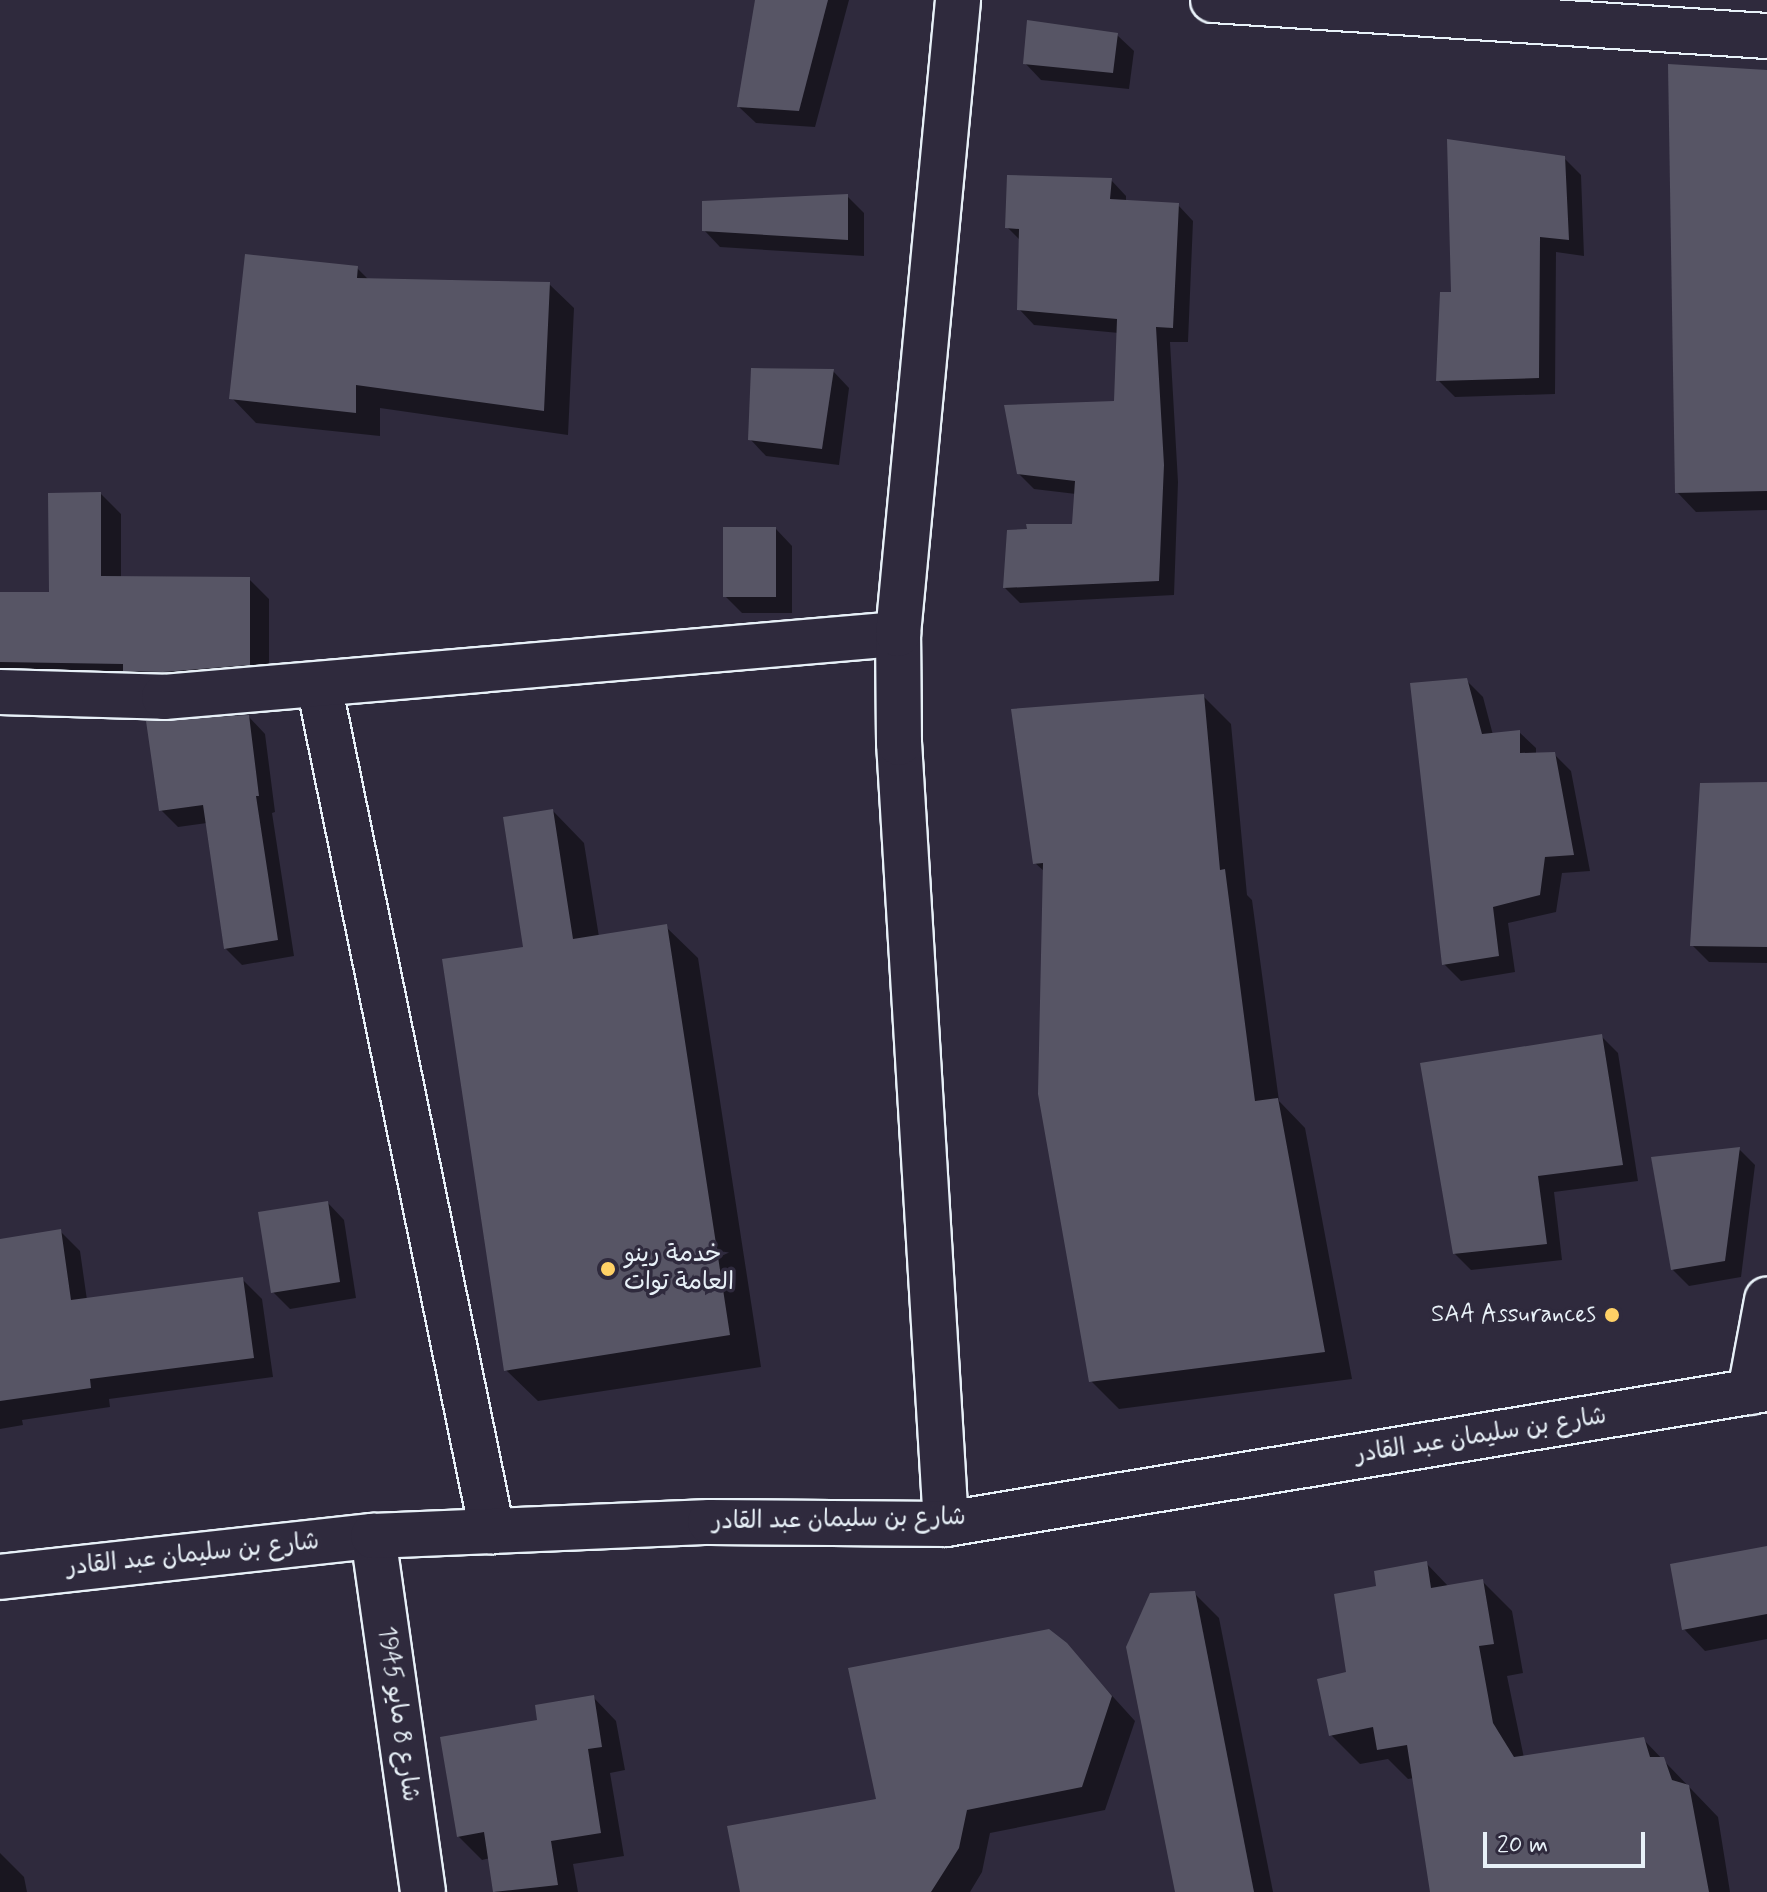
<!DOCTYPE html>
<meta charset="utf-8">
<style>
body{margin:0}
#map{position:relative;width:1767px;height:1892px;overflow:hidden;background:#2f2a3d;font-family:Mynerve,"Playpen Sans Arabic",sans-serif}
div>[style]{position:absolute}
.shadow>*{inset:0;background:#0007}
.building>*{inset:0;background:#575565}
.roads{filter:drop-shadow(2px 0 #e8f1f8) drop-shadow(-2px 0 #e8f1f8) drop-shadow(0 2px #e8f1f8) drop-shadow(0 -2px #e8f1f8)}
.minor>*{height:44px;margin:-22px;padding:0 22px;transform-origin:22px;border-radius:22px;background:#2f2a3d}
.dots>*{width:22px;height:22px;translate:-50% -50%;box-sizing:border-box;border:4px solid #2f2a3d;border-radius:50%}
span{translate:-50% -50%;white-space:nowrap;text-align:center;line-height:1.15;-webkit-text-stroke:7px #2f2a3d;paint-order:stroke}
.poi-label{font-size:24px;color:#e8f1f8}
.left{translate:0 -50%;text-align:left}
.right{translate:-100% -50%;text-align:right}
.street-label{font-size:24px;color:#e8f1f8}
.scale{position:absolute;left:1483px;top:1832px;width:162px;height:36px;box-sizing:border-box;border:4px solid #e8f1f8;border-top:0;padding-left:10px;font-size:24px;line-height:28px;white-space:nowrap;color:#e8f1f8;-webkit-text-stroke:6px #2f2a3d;paint-order:stroke}
</style>
<div id="map">
<div class="shadow">
<i style="clip-path:polygon(757px 0,849px 0,815px 127px,756px 123px,739px 107px)"></i>
<i style="clip-path:polygon(1117px 35px,1134px 51px,1129px 89px,1041px 80px,1025px 63px)"></i>
<i style="clip-path:polygon(1767px 72px,1767px 510px,1696px 512px,1677px 492px)"></i>
<i style="clip-path:polygon(1564px 158px,1581px 175px,1584px 256px,1556px 252px,1555px 394px,1455px 397px,1438px 380px,1453px 294px)"></i>
<i style="clip-path:polygon(1111px 180px,1126px 196px,1126px 202px,1178px 205px,1193px 221px,1188px 342px,1170px 342px,1178px 482px,1174px 595px,1020px 603px,1005px 588px,1074px 526px,1076px 494px,1034px 489px,1018px 473px,1116px 403px,1119px 333px,1034px 325px,1019px 309px,1021px 241px,1007px 227px)"></i>
<i style="clip-path:polygon(847px 196px,864px 213px,864px 256px,720px 247px,704px 230px)"></i>
<i style="clip-path:polygon(357px 268px,369px 280px,549px 284px,574px 308px,568px 435px,380px 408px,380px 436px,256px 423px,232px 398px)"></i>
<i style="clip-path:polygon(833px 371px,849px 388px,839px 465px,766px 456px,750px 439px)"></i>
<i style="clip-path:polygon(101px 494px,121px 514px,121px 578px,249px 579px,269px 599px,269px 684px,0 682px,0 594px,51px 594px)"></i>
<i style="clip-path:polygon(776px 529px,792px 546px,792px 613px,742px 613px,725px 596px)"></i>
<i style="clip-path:polygon(1466px 680px,1483px 697px,1493px 735px,1519px 732px,1536px 748px,1536px 755px,1554px 754px,1571px 771px,1590px 871px,1562px 873px,1556px 912px,1508px 923px,1515px 972px,1461px 981px,1444px 964px)"></i>
<i style="clip-path:polygon(1203px 696px,1231px 724px,1247px 895px,1252px 900px,1279px 1101px,1305px 1128px,1352px 1379px,1119px 1409px,1091px 1381px,1045px 872px,1035px 863px)"></i>
<i style="clip-path:polygon(249px 717px,265px 734px,275px 812px,272px 813px,294px 956px,242px 965px,225px 948px,207px 823px,178px 827px,161px 810px)"></i>
<i style="clip-path:polygon(1767px 784px,1767px 963px,1709px 962px,1692px 945px)"></i>
<i style="clip-path:polygon(553px 811px,584px 843px,599px 937px,666px 927px,698px 958px,761px 1367px,538px 1401px,506px 1370px,525px 948px)"></i>
<i style="clip-path:polygon(1601px 1036px,1618px 1053px,1638px 1181px,1554px 1192px,1562px 1260px,1471px 1270px,1454px 1253px)"></i>
<i style="clip-path:polygon(1739px 1149px,1755px 1165px,1741px 1277px,1689px 1286px,1673px 1270px)"></i>
<i style="clip-path:polygon(328px 1203px,344px 1220px,356px 1298px,290px 1309px,273px 1292px)"></i>
<i style="clip-path:polygon(60px 1231px,80px 1251px,87px 1300px,242px 1279px,262px 1299px,273px 1377px,109px 1399px,110px 1407px,22px 1420px,23px 1425px,0 1429px,0 1240px)"></i>
<i style="clip-path:polygon(1767px 1547px,1767px 1639px,1705px 1651px,1684px 1629px)"></i>
<i style="clip-path:polygon(1426px 1563px,1449px 1587px,1482px 1581px,1512px 1611px,1523px 1673px,1507px 1676px,1524px 1758px,1643px 1739px,1718px 1817px,1730px 1892px,1434px 1892px,1414px 1778px,1408px 1779px,1388px 1759px,1360px 1764px,1331px 1735px,1378px 1588px)"></i>
<i style="clip-path:polygon(1194px 1593px,1219px 1618px,1273px 1892px,1177px 1892px)"></i>
<i style="clip-path:polygon(1066px 1645px,1135px 1721px,1105px 1810px,990px 1833px,982px 1872px,970px 1892px,742px 1892px,879px 1801px)"></i>
<i style="clip-path:polygon(593px 1697px,616px 1721px,625px 1770px,610px 1773px,624px 1856px,573px 1864px,578px 1892px,495px 1892px,490px 1858px,482px 1860px,458px 1836px,539px 1721px)"></i>
<i style="clip-path:polygon(0 1853px,24px 1877px,27px 1892px,0 1892px)"></i>
</div>
<div class="building">
<i style="clip-path:polygon(755px 0,828px 0,799px 111px,737px 107px)"></i>
<i style="clip-path:polygon(1027px 20px,1118px 33px,1113px 73px,1023px 64px)"></i>
<i style="clip-path:polygon(1668px 64px,1767px 70px,1767px 491px,1675px 493px)"></i>
<i style="clip-path:polygon(1447px 139px,1565px 156px,1569px 240px,1540px 237px,1539px 378px,1436px 381px,1440px 292px,1451px 292px)"></i>
<i style="clip-path:polygon(1007px 175px,1112px 178px,1110px 199px,1179px 203px,1173px 328px,1156px 327px,1164px 465px,1159px 581px,1003px 588px,1007px 530px,1027px 529px,1026px 524px,1072px 524px,1075px 481px,1017px 474px,1004px 405px,1114px 401px,1117px 319px,1017px 310px,1019px 229px,1005px 228px)"></i>
<i style="clip-path:polygon(848px 194px,848px 240px,702px 231px,702px 201px)"></i>
<i style="clip-path:polygon(245px 254px,358px 266px,357px 278px,550px 282px,544px 411px,356px 385px,356px 413px,229px 399px)"></i>
<i style="clip-path:polygon(751px 368px,834px 369px,822px 449px,748px 440px)"></i>
<i style="clip-path:polygon(101px 492px,101px 576px,250px 577px,250px 665px,163px 672px,123px 671px,123px 664px,0 662px,0 592px,49px 592px,48px 493px)"></i>
<i style="clip-path:polygon(723px 527px,776px 527px,776px 597px,723px 597px)"></i>
<i style="clip-path:polygon(1467px 678px,1482px 734px,1520px 730px,1520px 753px,1555px 752px,1574px 855px,1545px 857px,1540px 895px,1493px 907px,1499px 956px,1442px 965px,1410px 683px)"></i>
<i style="clip-path:polygon(1204px 694px,1220px 870px,1225px 869px,1255px 1101px,1278px 1098px,1325px 1352px,1089px 1382px,1038px 1094px,1043px 863px,1033px 864px,1011px 709px)"></i>
<i style="clip-path:polygon(249px 715px,259px 796px,256px 796px,278px 940px,224px 949px,203px 805px,159px 811px,146px 721px)"></i>
<i style="clip-path:polygon(1767px 782px,1767px 947px,1690px 946px,1700px 783px)"></i>
<i style="clip-path:polygon(553px 809px,573px 939px,667px 924px,730px 1335px,504px 1371px,442px 959px,523px 947px,503px 817px)"></i>
<i style="clip-path:polygon(1602px 1034px,1623px 1165px,1538px 1176px,1547px 1244px,1453px 1254px,1420px 1063px)"></i>
<i style="clip-path:polygon(1740px 1147px,1725px 1261px,1671px 1270px,1651px 1157px)"></i>
<i style="clip-path:polygon(328px 1201px,340px 1282px,271px 1293px,258px 1212px)"></i>
<i style="clip-path:polygon(61px 1229px,71px 1300px,243px 1277px,254px 1358px,90px 1379px,91px 1388px,0 1401px,0 1239px)"></i>
<i style="clip-path:polygon(1767px 1546px,1767px 1614px,1682px 1630px,1670px 1564px)"></i>
<i style="clip-path:polygon(1427px 1561px,1431px 1588px,1483px 1579px,1494px 1644px,1479px 1646px,1493px 1723px,1514px 1757px,1644px 1737px,1650px 1757px,1664px 1757px,1672px 1780px,1689px 1785px,1709px 1892px,1430px 1892px,1407px 1745px,1377px 1750px,1373px 1727px,1329px 1736px,1317px 1679px,1346px 1672px,1334px 1594px,1376px 1586px,1374px 1571px)"></i>
<i style="clip-path:polygon(1195px 1591px,1254px 1892px,1175px 1892px,1126px 1647px,1150px 1593px)"></i>
<i style="clip-path:polygon(1049px 1629px,1067px 1643px,1112px 1696px,1082px 1787px,967px 1810px,959px 1848px,931px 1892px,740px 1892px,727px 1826px,876px 1799px,848px 1668px)"></i>
<i style="clip-path:polygon(594px 1695px,602px 1747px,588px 1749px,601px 1833px,551px 1841px,558px 1885px,493px 1892px,484px 1832px,457px 1837px,440px 1737px,537px 1720px,535px 1705px)"></i>
</div>
<div class="roads">
<div class="minor">
<i style="left:1213px;top:0;width:555px;rotate:3.72deg"></i>
<i style="left:319px;top:685px;width:864px;rotate:78.44deg"></i>
<i style="left:0;top:692px;width:164px;rotate:1.7deg"></i>
<i style="left:164px;top:697px;width:737px;rotate:-4.91deg"></i>
<i style="left:1750px;top:1392px;width:94px;rotate:-79.5deg"></i>
<i style="left:946px;top:1524px;width:782px;rotate:-93.44deg"></i>
<i style="left:899px;top:743px;width:109px;rotate:-90.5deg"></i>
<i style="left:898px;top:634px;width:637px;rotate:-84.59deg"></i>
<i style="left:373px;top:1536px;width:359px;rotate:82deg"></i>
<i style="left:0;top:1577px;width:375px;rotate:-6.3deg"></i>
<i style="left:373px;top:1536px;width:337px;rotate:-2.4deg"></i>
<i style="left:710px;top:1522px;width:236px;rotate:0.5deg"></i>
<i style="left:946px;top:1524px;width:832px;rotate:-9.34deg"></i>
</div>
</div>
<div class="dots">
<i style="left:608px;top:1269px;background:#ffd166"></i>
<i style="left:1612px;top:1315px;background:#ffd166"></i>
</div>
<div class="poi-label">
<span class="left" style="left:624px;top:1269px">خدمة رينو<br>العامة توات</span>
<span class="right" style="left:1596px;top:1315px">SAA Assurances</span>
</div>
<div class="street-label">
<span style="left:1481px;top:1436px;rotate:-9deg">شارع بن سليمان عبد القادر</span>
<span style="left:839px;top:1520px;rotate:-1deg">شارع بن سليمان عبد القادر</span>
<span style="left:193px;top:1555px;rotate:-6deg">شارع بن سليمان عبد القادر</span>
<span style="left:398px;top:1714px;rotate:82deg">شارع 8 مايو 1945</span>
</div>
<div class="scale">20 m</div>
</div>
